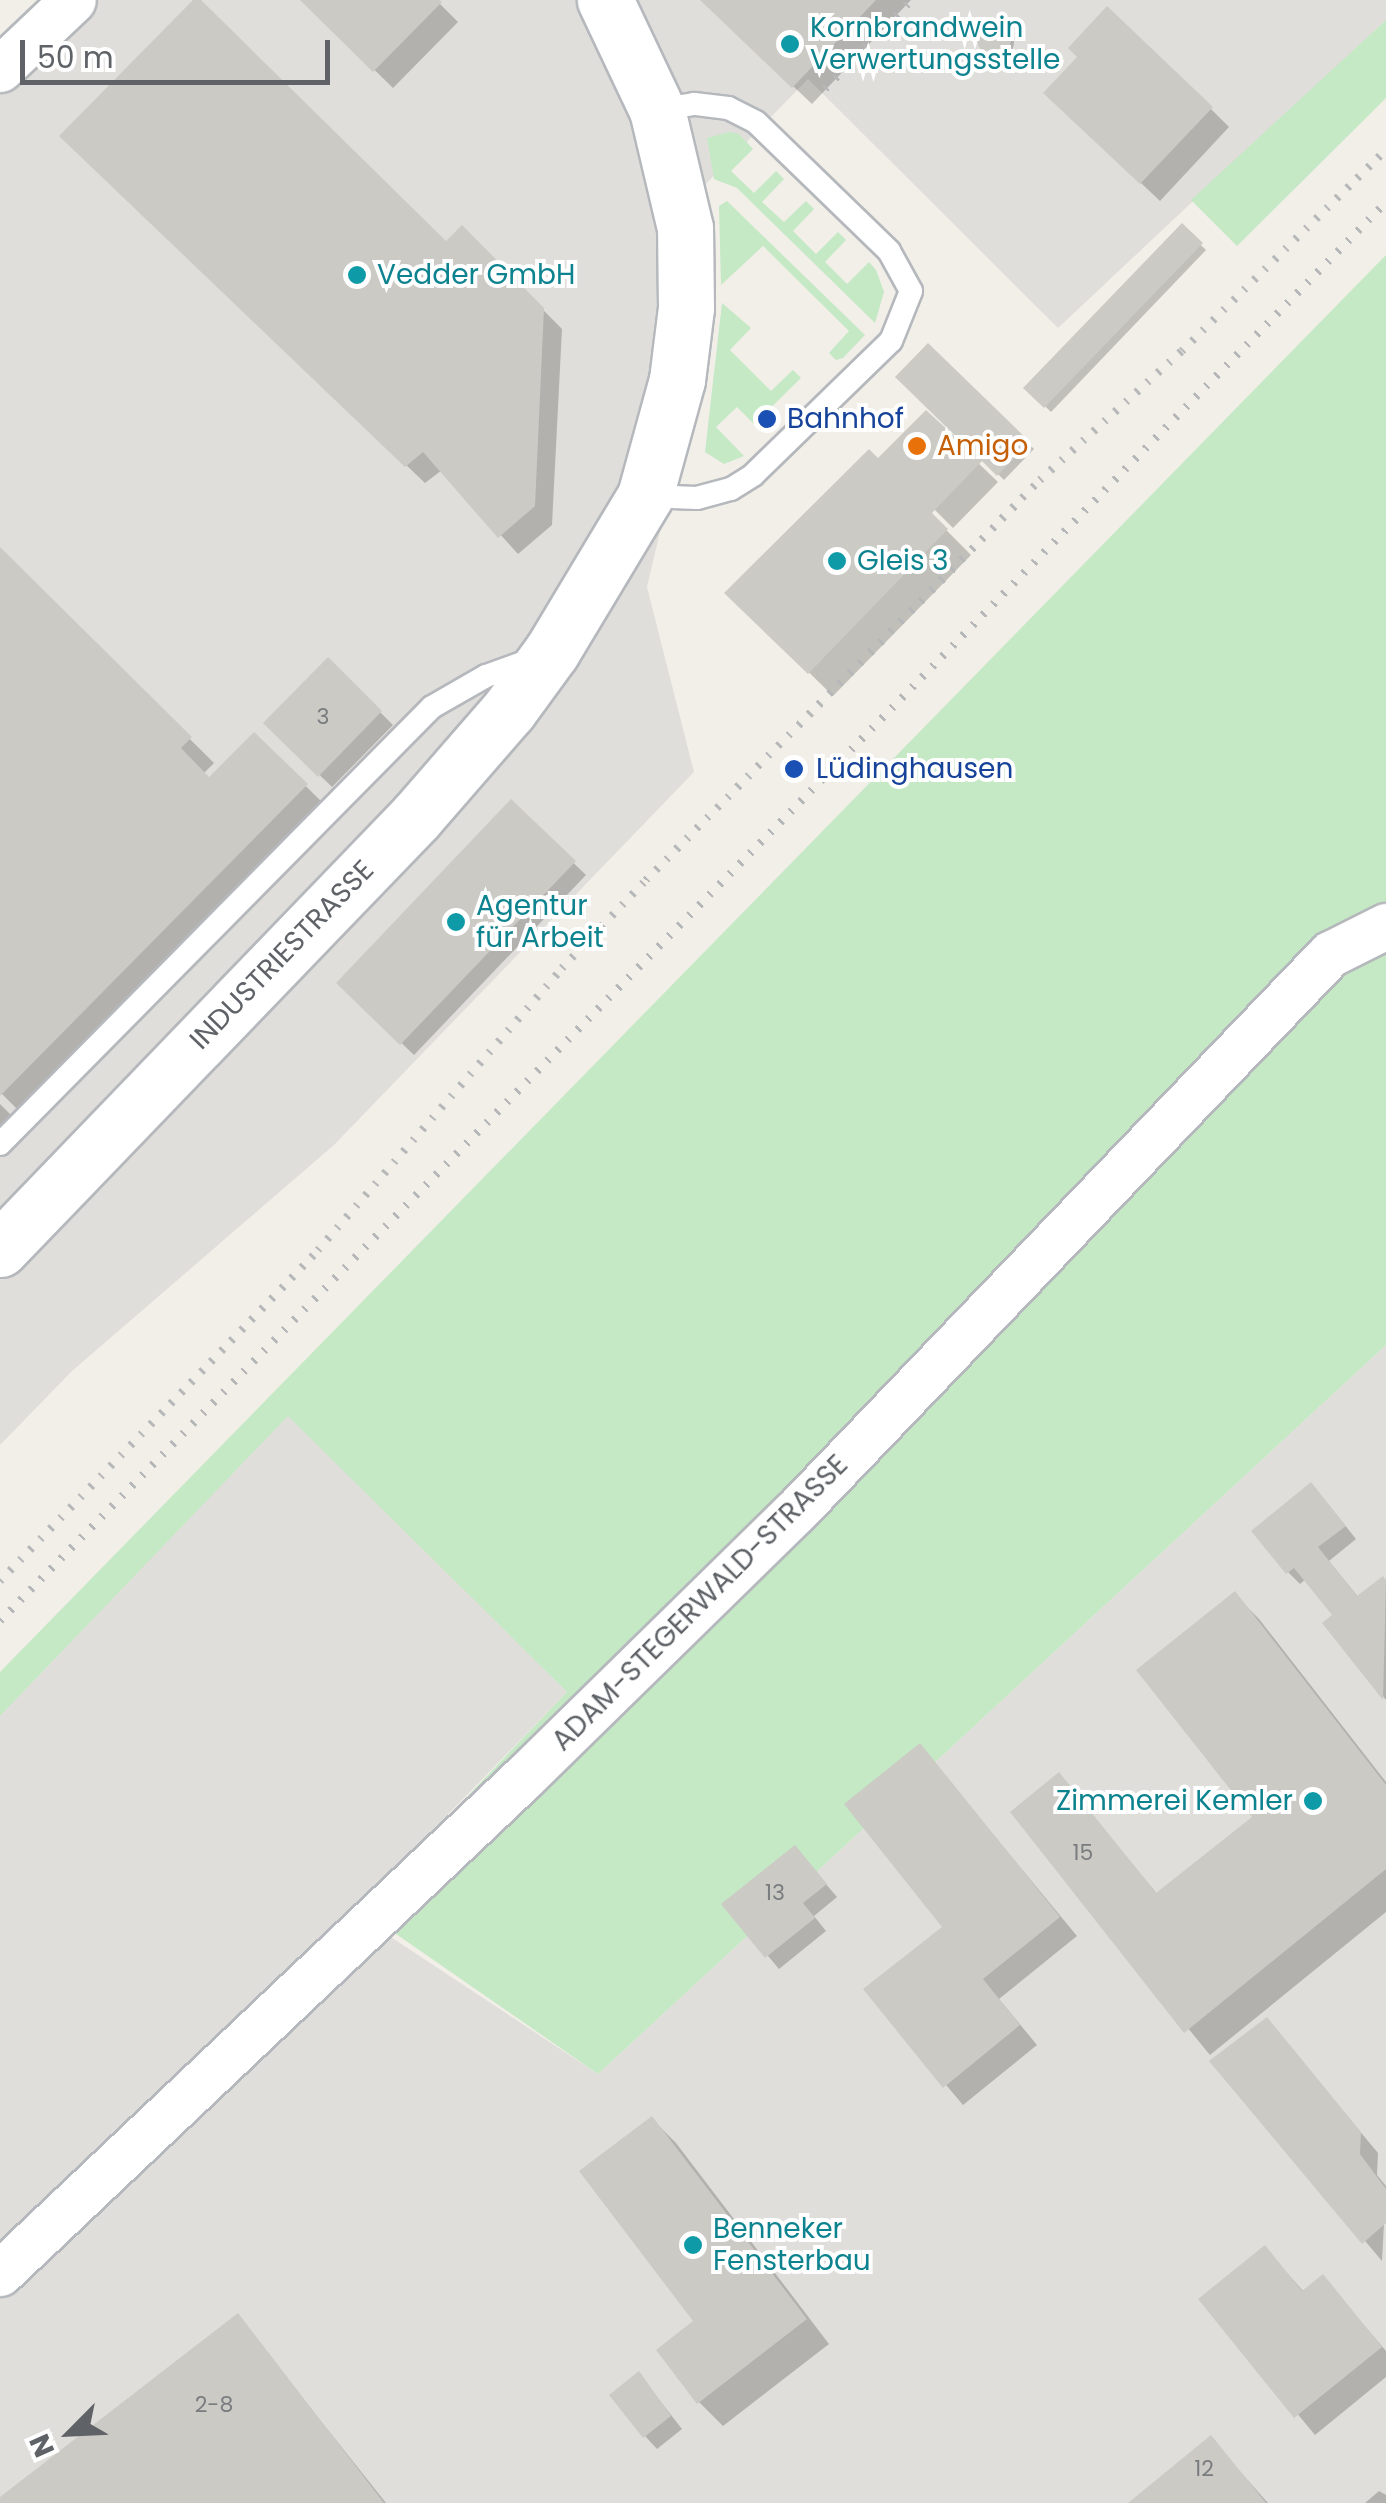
<!DOCTYPE html>
<meta charset="utf-8">
<style>
body{margin:0}
#map{position:relative;width:1386px;height:2503px;overflow:hidden;background:#f1efe8;font-family:Poppins,sans-serif}
div>[style]{position:absolute}
.industrial>*{inset:0;background:#e0deda}
.green>*{inset:0;background:#c5e8c5}
.shadow>*{inset:0;background:#0003}
.round{border-radius:50%}
.building>*{inset:0;background:#cccac5}
.roads{filter:drop-shadow(2px 0 #b5b8bc) drop-shadow(-2px 0 #b5b8bc) drop-shadow(0 2px #b5b8bc) drop-shadow(0 -2px #b5b8bc)}
.lane>*{height:22px;margin:-11px;padding:0 11px;transform-origin:11px;border-radius:11px;background:#fff}
.street>*{height:45px;margin:-22.5px;padding:0 22.5px;transform-origin:22.5px;border-radius:22.5px;background:#fff}
.secondary>*{height:55px;margin:-27.5px;padding:0 27.5px;transform-origin:27.5px;border-radius:27.5px;background:#fff}
.rail>*{height:8px;margin-top:-4px;transform-origin:0;background:repeating-linear-gradient(90deg,#b6b7b8 0 2.5px,transparent 0 14.5px)}
.dots>*{width:28px;height:28px;translate:-50% -50%;box-sizing:border-box;border:5px solid #fff;border-radius:50%}
span{translate:-50% -50%;white-space:nowrap;text-align:center;line-height:1.15;-webkit-text-stroke:8px #fff;paint-order:stroke}
.number-label{font-size:22px;color:#7a7d7f}
.number-label span{-webkit-text-stroke-width:0}
.culture-label{font-size:28px;color:#0d838f}
.left{translate:0 -50%;text-align:left}
.right{translate:-100% -50%;text-align:right}
.transit-label{font-size:28px;color:#164399}
.food-label{font-size:28px;color:#c56008}
.street-label{font-size:28px;color:#5f6368}
.north{position:absolute;left:20px;top:2383px;width:100px;height:100px;-webkit-text-stroke:8px #fff;paint-order:stroke;rotate:246deg;font-size:28px;font-weight:700;line-height:40px;text-align:center;color:#5f6368}
.north::after{content:'';display:block;margin:auto;width:35px;height:45px;background:#5f6368;clip-path:polygon(50% 0,100% 100%,50% 72%,0 100%)}
.scale{position:absolute;left:20px;top:40px;width:310px;height:45px;box-sizing:border-box;border:5px solid #5f6368;border-top:0;padding-left:12px;font-size:30px;line-height:35px;white-space:nowrap;color:#5f6368;-webkit-text-stroke:8px #fff;paint-order:stroke}
</style>
<div id="map">
<div class="industrial">
<i style="clip-path:polygon(75px 0,1386px 0,1386px 20px,1058px 328px,808px 79px,700px 190px,695px 384px,647px 587px,694px 772px,334px 1145px,72px 1371px,0 1445px,0 78px)"></i>
<i style="clip-path:polygon(1386px 1345px,1386px 2503px,0 2503px,0 1716px,288px 1415px,567px 1692px,353px 1912px,598px 2074px)"></i>
</div>
<div class="green">
<i style="clip-path:polygon(1386px 20px,1386px 98px,1237px 246px,1191px 200px)"></i>
<i style="clip-path:polygon(729px 132px,739px 134px,753px 149px,731px 171px,754px 193px,776px 171px,784px 179px,762px 202px,784px 222px,806px 201px,814px 209px,793px 231px,816px 254px,838px 232px,846px 240px,825px 262px,847px 284px,869px 262px,876px 270px,884px 292px,875px 323px,737px 188px,714px 179px,707px 138px)"></i>
<i style="clip-path:polygon(727px 201px,865px 335px,843px 358px,836px 360px,829px 353px,849px 331px,763px 246px,721px 285px,719px 206px)"></i>
<i style="clip-path:polygon(1386px 255px,1386px 1345px,598px 2074px,360px 1909px,567px 1692px,288px 1416px,0 1716px,0 1672px)"></i>
<i style="clip-path:polygon(722px 303px,751px 328px,730px 350px,771px 391px,793px 370px,801px 378px,754px 424px,737px 407px,716px 427px,744px 456px,724px 464px,705px 452px)"></i>
</div>
<div class="shadow">
<i style="clip-path:polygon(197px 0,446px 244px,462px 228px,562px 329px,552px 525px,518px 554px,442px 470px,425px 483px,81px 155px)"></i>
<i style="clip-path:polygon(303px 0,436px 0,458px 22px,393px 88px)"></i>
<i style="clip-path:polygon(702px 0,911px 0,812px 104px)"></i>
<i class="round" style="left:982px;top:26px;width:32px;height:32px"></i>
<i style="clip-path:polygon(1211px 109px,1229px 127px,1160px 201px,1065px 111px)"></i>
<i style="clip-path:polygon(1182px 227px,1206px 250px,1051px 412px,1026px 388px)"></i>
<i style="clip-path:polygon(928px 346px,1034px 449px,1004px 480px,899px 377px)"></i>
<i style="clip-path:polygon(926px 413px,998px 482px,953px 528px,883px 458px)"></i>
<i style="clip-path:polygon(869px 452px,971px 555px,833px 696px,728px 593px)"></i>
<i style="clip-path:polygon(0 550px,214px 763px,203px 774px,209px 780px,254px 735px,330px 810px,26px 1118px,0 1092px)"></i>
<i style="clip-path:polygon(328px 660px,393px 725px,332px 787px,266px 723px)"></i>
<i style="clip-path:polygon(511px 803px,586px 875px,414px 1055px,339px 983px)"></i>
<i style="clip-path:polygon(0 1104px,20px 1124px,0 1145px)"></i>
<i style="clip-path:polygon(1323px 1498px,1356px 1539px,1329px 1561px,1359px 1598px,1383px 1579px,1386px 1582px,1386px 1700px,1326px 1624px,1335px 1615px,1306px 1579px,1300px 1584px,1288px 1572px)"></i>
<i style="clip-path:polygon(1235px 1595px,1259px 1619px,1386px 1782px,1386px 1912px,1210px 2055px,1109px 1932px,1059px 1775px,1158px 1895px,1256px 1817px)"></i>
<i style="clip-path:polygon(920px 1746px,1077px 1936px,999px 1999px,1037px 2045px,963px 2105px,866px 1990px,945px 1927px)"></i>
<i style="clip-path:polygon(795px 1848px,837px 1897px,814px 1916px,826px 1931px,779px 1969px,725px 1905px)"></i>
<i style="clip-path:polygon(1267px 2020px,1378px 2153px,1377px 2175px,1386px 2186px,1382px 2261px,1213px 2061px)"></i>
<i style="clip-path:polygon(652px 2119px,676px 2143px,829px 2344px,723px 2426px,699px 2402px,697px 2321px)"></i>
<i style="clip-path:polygon(1265px 2248px,1304px 2292px,1323px 2277px,1386px 2351px,1386px 2377px,1315px 2435px,1202px 2299px)"></i>
<i style="clip-path:polygon(238px 2317px,386px 2503px,2px 2503px,0 2500px)"></i>
<i style="clip-path:polygon(639px 2374px,682px 2429px,657px 2449px,645px 2436px)"></i>
<i style="clip-path:polygon(1211px 2439px,1268px 2503px,1132px 2503px)"></i>
<i style="clip-path:polygon(1379px 2491px,1386px 2495px,1386px 2503px,1365px 2503px)"></i>
</div>
<div class="building">
<i style="clip-path:polygon(193px 0,201px 0,446px 241px,462px 225px,544px 308px,535px 506px,498px 538px,423px 452px,405px 467px,59px 136px)"></i>
<i style="clip-path:polygon(300px 0,439px 0,442px 2px,373px 72px)"></i>
<i style="clip-path:polygon(700px 0,876px 0,792px 88px)"></i>
<i style="clip-path:polygon(1107px 6px,1213px 107px,1140px 184px,1043px 93px,1077px 57px,1068px 48px)"></i>
<i class="round" style="left:977px;top:22px;width:34px;height:34px"></i>
<i style="clip-path:polygon(1182px 223px,1203px 243px,1044px 408px,1023px 388px)"></i>
<i style="clip-path:polygon(928px 343px,1030px 442px,997px 476px,982px 461px,932px 513px,948px 529px,808px 674px,724px 593px,869px 449px,878px 458px,926px 410px,975px 455px,895px 377px)"></i>
<i style="clip-path:polygon(0 547px,192px 737px,181px 748px,209px 777px,254px 732px,308px 784px,0 1096px)"></i>
<i style="clip-path:polygon(328px 657px,382px 711px,318px 777px,263px 723px)"></i>
<i style="clip-path:polygon(511px 799px,576px 861px,400px 1045px,336px 983px)"></i>
<i style="clip-path:polygon(1311px 1482px,1346px 1526px,1318px 1547px,1357px 1596px,1383px 1576px,1386px 1580px,1383px 1700px,1322px 1623px,1332px 1615px,1294px 1568px,1286px 1574px,1251px 1531px)"></i>
<i style="clip-path:polygon(1235px 1591px,1386px 1785px,1386px 1869px,1184px 2033px,1010px 1812px,1059px 1772px,1156px 1893px,1252px 1817px,1136px 1670px)"></i>
<i style="clip-path:polygon(920px 1743px,1060px 1917px,983px 1979px,1020px 2025px,943px 2088px,863px 1989px,942px 1927px,844px 1804px)"></i>
<i style="clip-path:polygon(795px 1845px,827px 1884px,803px 1903px,815px 1918px,765px 1958px,721px 1904px)"></i>
<i style="clip-path:polygon(1267px 2017px,1361px 2132px,1360px 2154px,1386px 2189px,1386px 2223px,1362px 2244px,1209px 2061px)"></i>
<i style="clip-path:polygon(652px 2116px,807px 2319px,697px 2404px,656px 2350px,693px 2321px,579px 2171px)"></i>
<i style="clip-path:polygon(1265px 2245px,1302px 2291px,1323px 2274px,1382px 2347px,1294px 2418px,1198px 2299px)"></i>
<i style="clip-path:polygon(238px 2313px,384px 2503px,0 2503px,0 2497px)"></i>
<i style="clip-path:polygon(639px 2371px,671px 2416px,643px 2438px,609px 2395px)"></i>
<i style="clip-path:polygon(1211px 2435px,1266px 2503px,1128px 2503px)"></i>
</div>
<div class="roads">
<div class="lane">
<i style="left:646px;top:496px;width:51px;rotate:2.2deg"></i>
<i style="left:697px;top:498px;width:35px;rotate:-15deg"></i>
<i style="left:731px;top:489px;width:26px;rotate:-32deg"></i>
<i style="left:753px;top:475px;width:192px;rotate:-44.2deg"></i>
<i style="left:891px;top:341px;width:54px;rotate:-68.2deg"></i>
<i style="left:911px;top:291px;width:46px;rotate:-118.8deg"></i>
<i style="left:889px;top:251px;width:185px;rotate:-135.9deg"></i>
<i style="left:756px;top:122px;width:31px;rotate:-153deg"></i>
<i style="left:728px;top:108px;width:34px;rotate:-173deg"></i>
<i style="left:694px;top:104px;width:37px;rotate:171deg"></i>
<i style="left:0;top:1144px;width:614px;rotate:-45.33deg"></i>
<i style="left:432px;top:707px;width:62px;rotate:-29.9deg"></i>
<i style="left:486px;top:676px;width:50px;rotate:-19.9deg"></i>
</div>
<div class="street">
<i style="left:0;top:69px;width:100px;rotate:-43.4deg"></i>
<i style="left:0;top:2273px;width:722px;rotate:-43.43deg"></i>
<i style="left:524px;top:1777px;width:380px;rotate:-44.4deg"></i>
<i style="left:796px;top:1511px;width:772px;rotate:-46.21deg"></i>
<i style="left:1330px;top:954px;width:63px;rotate:-26.6deg"></i>
</div>
<div class="secondary">
<i style="left:0;top:1249px;width:600px;rotate:-46.08deg"></i>
<i style="left:416px;top:817px;width:142px;rotate:-49deg"></i>
<i style="left:509px;top:710px;width:73px;rotate:-53.9deg"></i>
<i style="left:552px;top:651px;width:181px;rotate:-59deg"></i>
<i style="left:645px;top:496px;width:120px;rotate:-74.6deg"></i>
<i style="left:677px;top:380px;width:73px;rotate:-82.9deg"></i>
<i style="left:686px;top:308px;width:80px;rotate:-90.7deg"></i>
<i style="left:685px;top:228px;width:121px;rotate:-103.3deg"></i>
<i style="left:657px;top:110px;width:122px;rotate:-115.3deg"></i>
</div>
</div>
<div class="rail">
<i style="left:825px;top:89px;width:124px;rotate:-45.7deg"></i>
<i style="left:0;top:1581px;width:459px;rotate:-46.1deg"></i>
<i style="left:318px;top:1250px;width:373px;rotate:-49.1deg"></i>
<i style="left:562px;top:968px;width:122px;rotate:-46.3deg"></i>
<i style="left:646px;top:880px;width:561px;rotate:-45.43deg"></i>
<i style="left:1040px;top:480px;width:192px;rotate:-42.3deg"></i>
<i style="left:1182px;top:351px;width:286px;rotate:-44.6deg"></i>
<i style="left:0;top:1621px;width:1984px;rotate:-45.67deg"></i>
</div>
<div class="dots">
<i style="left:790px;top:44px;background:#0f9aa8"></i>
<i style="left:357px;top:275px;background:#0f9aa8"></i>
<i style="left:767px;top:419px;background:#1a4fb4"></i>
<i style="left:917px;top:446px;background:#e8710a"></i>
<i style="left:837px;top:561px;background:#0f9aa8"></i>
<i style="left:794px;top:769px;background:#1a4fb4"></i>
<i style="left:456px;top:922px;background:#0f9aa8"></i>
<i style="left:1313px;top:1801px;background:#0f9aa8"></i>
<i style="left:693px;top:2245px;background:#0f9aa8"></i>
</div>
<div class="number-label">
<span style="left:323px;top:717px">3</span>
<span style="left:1083px;top:1853px">15</span>
<span style="left:775px;top:1893px">13</span>
<span style="left:214px;top:2405px">2-8</span>
<span style="left:1204px;top:2469px">12</span>
</div>
<div class="culture-label">
<span class="left" style="left:810px;top:44px">Kornbrandwein<br>Verwertungsstelle</span>
<span class="left" style="left:377px;top:275px">Vedder GmbH</span>
<span class="left" style="left:857px;top:561px">Gleis 3</span>
<span class="left" style="left:476px;top:922px">Agentur<br>für Arbeit</span>
<span class="right" style="left:1293px;top:1801px">Zimmerei Kemler</span>
<span class="left" style="left:713px;top:2245px">Benneker<br>Fensterbau</span>
</div>
<div class="transit-label">
<span class="left" style="left:787px;top:419px">Bahnhof</span>
<span class="left" style="left:816px;top:769px">Lüdinghausen</span>
</div>
<div class="food-label">
<span class="left" style="left:937px;top:446px">Amigo</span>
</div>
<div class="street-label">
<span style="left:282px;top:955px;rotate:-46deg">INDUSTRIESTRASSE</span>
<span style="left:700px;top:1603px;rotate:-45deg">ADAM-STEGERWALD-STRASSE</span>
</div>
<div class="north">N</div>
<div class="scale">50 m</div>
</div>
